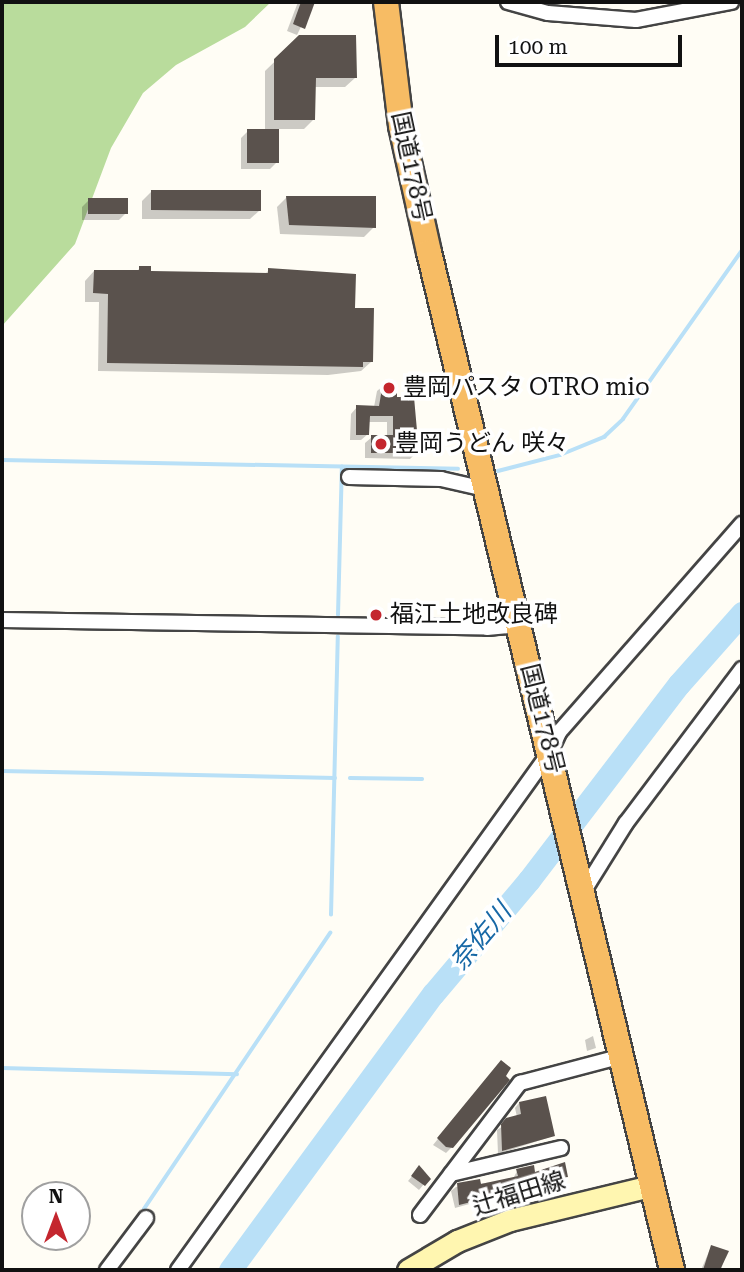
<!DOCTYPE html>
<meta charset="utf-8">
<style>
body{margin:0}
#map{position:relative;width:744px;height:1272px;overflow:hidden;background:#fffdf5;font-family:"Roboto Serif","Noto Sans JP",serif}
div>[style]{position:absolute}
.forest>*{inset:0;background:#b9dc9c}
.shadow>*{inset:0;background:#0003}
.stream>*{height:3.5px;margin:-1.75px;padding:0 1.75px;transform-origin:1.75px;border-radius:1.75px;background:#b9e0f7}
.river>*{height:23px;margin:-11.5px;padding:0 11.5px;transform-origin:11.5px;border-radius:11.5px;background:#b9e0f7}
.building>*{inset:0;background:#5a524d}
.roads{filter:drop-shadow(2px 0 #444) drop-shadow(-2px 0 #444) drop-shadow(0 2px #444) drop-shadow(0 -2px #444)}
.minor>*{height:14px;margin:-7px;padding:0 7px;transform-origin:7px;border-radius:7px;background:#fff}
.secondary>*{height:21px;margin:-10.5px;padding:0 10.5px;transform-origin:10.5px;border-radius:10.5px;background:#fff6b0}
.trunk>*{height:24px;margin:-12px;padding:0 12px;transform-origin:12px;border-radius:12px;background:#f7bc64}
.dots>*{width:19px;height:19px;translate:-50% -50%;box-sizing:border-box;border:4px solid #fff;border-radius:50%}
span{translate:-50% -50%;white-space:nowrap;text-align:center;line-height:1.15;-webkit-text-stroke:7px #fff;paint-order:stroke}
.street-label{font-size:24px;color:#111}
.poi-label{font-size:24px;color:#111}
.left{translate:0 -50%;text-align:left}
.water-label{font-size:26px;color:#1768a6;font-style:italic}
.frame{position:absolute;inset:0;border:4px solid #111;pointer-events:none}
.north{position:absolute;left:21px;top:1181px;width:70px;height:70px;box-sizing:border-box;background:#fff;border:2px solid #a0a0a0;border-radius:50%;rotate:0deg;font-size:19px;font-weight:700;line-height:28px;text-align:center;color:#111}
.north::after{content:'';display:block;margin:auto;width:24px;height:32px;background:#c4262e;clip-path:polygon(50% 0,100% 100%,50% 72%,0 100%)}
.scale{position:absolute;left:495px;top:35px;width:187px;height:32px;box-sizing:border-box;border:4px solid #111;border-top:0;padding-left:9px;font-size:21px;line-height:24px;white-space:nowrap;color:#111;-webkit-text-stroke:5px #fff;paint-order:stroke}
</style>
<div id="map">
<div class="forest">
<i style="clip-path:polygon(2px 2px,271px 2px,245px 27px,176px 65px,143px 93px,111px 148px,75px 244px,2px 326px)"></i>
</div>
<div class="shadow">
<i style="clip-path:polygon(298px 2px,313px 2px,297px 35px,287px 31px)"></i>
<i style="clip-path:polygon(300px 37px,355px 78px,345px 87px,314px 87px,313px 120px,304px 129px,277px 129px,277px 162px,270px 169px,241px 169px,241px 138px,248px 131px,265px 131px,265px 71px)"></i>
<i style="clip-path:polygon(152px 191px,260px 210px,250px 219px,142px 219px,142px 201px)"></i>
<i style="clip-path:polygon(287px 197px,374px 227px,364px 237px,280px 234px,277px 207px)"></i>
<i style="clip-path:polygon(89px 200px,126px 213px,119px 220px,82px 220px,82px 207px)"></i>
<i style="clip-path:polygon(140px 268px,149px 273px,264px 275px,269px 270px,353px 310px,371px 362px,361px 371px,328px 375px,98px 371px,99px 302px,85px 302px,85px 281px,94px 271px,136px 272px)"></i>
<i style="clip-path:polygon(384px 385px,395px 398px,417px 452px,410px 459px,365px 458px,365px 443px,372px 437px,387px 437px,387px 422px,368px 422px,368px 434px,361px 440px,350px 440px,351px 414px,357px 407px,374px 407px,377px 391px)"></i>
<i style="clip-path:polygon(593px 1036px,596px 1048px,587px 1051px,585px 1040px)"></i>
<i style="clip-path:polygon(496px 1068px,452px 1147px,446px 1153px,433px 1145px)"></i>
<i style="clip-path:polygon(519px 1103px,553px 1136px,498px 1154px,497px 1130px,517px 1117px,515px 1108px)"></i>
<i style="clip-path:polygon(419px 1168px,429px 1178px,419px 1190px,408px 1181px)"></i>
<i style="clip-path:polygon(517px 1171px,566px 1177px,455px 1208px,451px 1191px,456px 1187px,513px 1179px)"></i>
<i style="clip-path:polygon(711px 1247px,726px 1252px,721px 1270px,701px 1270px)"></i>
</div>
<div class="stream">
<i style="left:2px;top:460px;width:456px;rotate:1.1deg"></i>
<i style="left:498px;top:471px;width:64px;rotate:-14.5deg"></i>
<i style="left:560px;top:455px;width:48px;rotate:-22.2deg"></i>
<i style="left:604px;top:437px;width:26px;rotate:-43deg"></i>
<i style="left:623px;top:419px;width:207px;rotate:-54.8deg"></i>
<i style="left:338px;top:615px;width:148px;rotate:-88.5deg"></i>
<i style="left:2px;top:771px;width:333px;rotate:1.2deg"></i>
<i style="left:350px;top:778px;width:72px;rotate:0.8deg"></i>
<i style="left:331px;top:915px;width:278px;rotate:-88.6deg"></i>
<i style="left:2px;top:1068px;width:235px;rotate:1.5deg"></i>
<i style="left:144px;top:1209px;width:333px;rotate:-56deg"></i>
</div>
<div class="river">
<i style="left:230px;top:1270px;width:343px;rotate:-53.7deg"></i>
<i style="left:433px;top:994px;width:149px;rotate:-49.9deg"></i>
<i style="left:529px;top:880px;width:247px;rotate:-52.6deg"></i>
<i style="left:679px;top:684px;width:95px;rotate:-48.4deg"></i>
</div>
<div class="building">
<i style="clip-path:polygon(301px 2px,315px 2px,305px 29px,293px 24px)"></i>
<i style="clip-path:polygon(299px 35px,356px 35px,357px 78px,316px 78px,315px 120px,274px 120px,274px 59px)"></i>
<i style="clip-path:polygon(247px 129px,279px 129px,279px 163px,247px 163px)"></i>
<i style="clip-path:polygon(151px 190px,261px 190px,261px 211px,151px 210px)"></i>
<i style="clip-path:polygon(286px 196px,376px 196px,376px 228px,289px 225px)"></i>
<i style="clip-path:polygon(88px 198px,128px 198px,128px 214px,88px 214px)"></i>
<i style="clip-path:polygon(139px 266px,151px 266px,151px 271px,268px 273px,268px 268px,356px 274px,355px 308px,374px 308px,373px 362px,363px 362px,363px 367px,107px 363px,108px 294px,93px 293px,94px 270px,139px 270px)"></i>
<i style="clip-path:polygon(383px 383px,397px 383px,397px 397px,414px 397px,419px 453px,371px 453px,371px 435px,393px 435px,393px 416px,370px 416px,369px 435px,356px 435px,356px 405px,379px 406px)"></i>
<i style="clip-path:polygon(501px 1060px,511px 1068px,506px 1076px,510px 1080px,453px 1148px,446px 1147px,437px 1138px)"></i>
<i style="clip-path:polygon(546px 1096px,555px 1136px,502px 1151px,501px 1124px,506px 1118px,521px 1114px,519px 1102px)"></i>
<i style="clip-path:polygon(565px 1162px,568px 1177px,506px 1188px,507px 1193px,459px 1205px,457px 1183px,480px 1179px,481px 1184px,518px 1176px,516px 1169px,534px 1165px,535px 1172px)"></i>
<i style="clip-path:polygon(419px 1165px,431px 1179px,425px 1186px,411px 1176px)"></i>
<i style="clip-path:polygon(711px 1245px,729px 1251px,720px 1270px,703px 1270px)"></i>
</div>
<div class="roads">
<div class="minor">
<i style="left:508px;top:2px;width:41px;rotate:15.4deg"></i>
<i style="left:548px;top:13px;width:88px;rotate:4.5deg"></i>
<i style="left:636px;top:20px;width:97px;rotate:-10.7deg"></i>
<i style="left:349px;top:477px;width:92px;rotate:1.2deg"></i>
<i style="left:441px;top:479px;width:45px;rotate:12.8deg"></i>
<i style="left:2px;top:620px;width:485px;rotate:0.9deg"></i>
<i style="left:487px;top:628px;width:32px;rotate:-5deg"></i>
<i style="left:583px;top:892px;width:81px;rotate:-58.1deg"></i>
<i style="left:626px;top:823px;width:193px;rotate:-53deg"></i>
<i style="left:451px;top:1174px;width:113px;rotate:-13.3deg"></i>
<i style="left:420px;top:1215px;width:166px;rotate:-52.9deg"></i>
<i style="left:520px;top:1083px;width:106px;rotate:-14.8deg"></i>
<i style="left:107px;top:1270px;width:65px;rotate:-53.1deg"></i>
<i style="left:178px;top:1270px;width:638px;rotate:-54.32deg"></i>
<i style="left:550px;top:752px;width:23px;rotate:-65deg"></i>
<i style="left:560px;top:731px;width:276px;rotate:-48.7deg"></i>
</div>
<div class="secondary">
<i style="left:408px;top:1270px;width:57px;rotate:-30.6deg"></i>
<i style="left:457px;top:1241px;width:57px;rotate:-21.6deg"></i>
<i style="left:510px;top:1220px;width:145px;rotate:-13.6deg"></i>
</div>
<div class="trunk">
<i style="left:386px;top:2px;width:125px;rotate:83.1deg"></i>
<i style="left:401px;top:126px;width:129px;rotate:77.5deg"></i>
<i style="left:429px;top:252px;width:1047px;rotate:76.57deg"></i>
</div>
</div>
<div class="dots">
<i style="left:389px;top:388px;background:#c4262e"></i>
<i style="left:381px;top:444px;background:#c4262e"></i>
<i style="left:376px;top:615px;background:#c4262e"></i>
</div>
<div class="street-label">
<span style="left:411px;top:167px;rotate:78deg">国道178号</span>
<span style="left:542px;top:719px;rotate:76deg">国道178号</span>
<span style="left:519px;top:1194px;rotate:-17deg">辻福田線</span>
</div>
<div class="poi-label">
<span class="left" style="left:403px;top:388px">豊岡パスタ OTRO mio</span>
<span class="left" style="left:395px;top:444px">豊岡うどん 咲々</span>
<span class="left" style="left:390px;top:615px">福江土地改良碑</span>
</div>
<div class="water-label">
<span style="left:481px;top:937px;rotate:-50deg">奈佐川</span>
</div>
<div class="frame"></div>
<div class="north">N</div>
<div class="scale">100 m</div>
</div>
